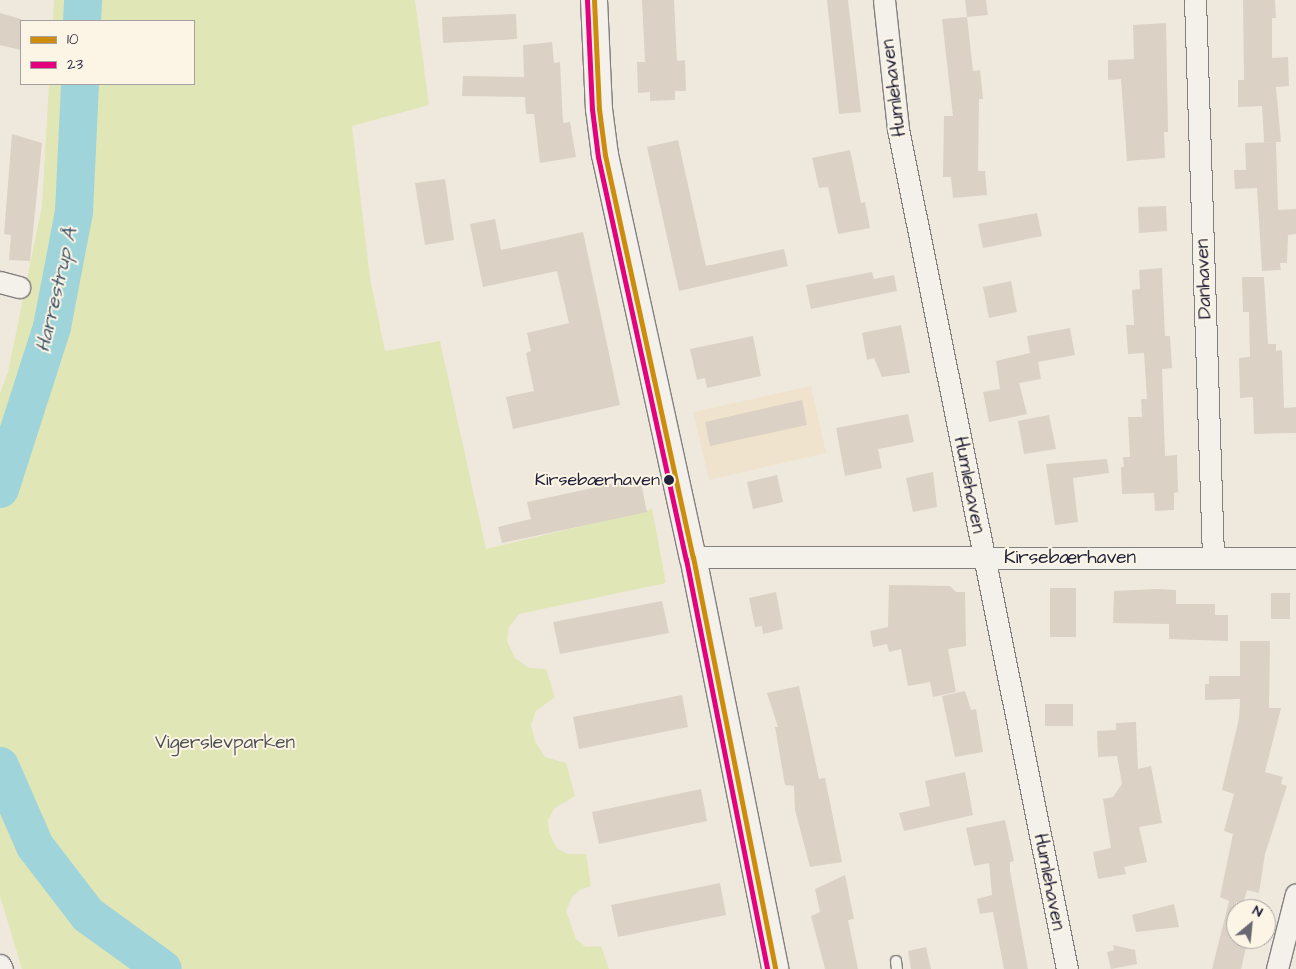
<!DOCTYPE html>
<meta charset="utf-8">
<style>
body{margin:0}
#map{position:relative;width:1296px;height:969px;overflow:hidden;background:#efe9dd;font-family:"Architects Daughter",sans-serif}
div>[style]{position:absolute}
.built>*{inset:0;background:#f0e3ce}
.green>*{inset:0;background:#e1e6b6}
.river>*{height:38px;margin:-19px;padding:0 19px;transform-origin:19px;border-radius:19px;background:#9fd5da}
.building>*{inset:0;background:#dbd1c4}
.roads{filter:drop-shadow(1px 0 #838080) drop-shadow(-1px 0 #838080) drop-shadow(0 1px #838080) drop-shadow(0 -1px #838080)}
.service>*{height:10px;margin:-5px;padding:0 5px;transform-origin:5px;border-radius:5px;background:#f4f1ea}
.minor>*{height:21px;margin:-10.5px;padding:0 10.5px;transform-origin:10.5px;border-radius:10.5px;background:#f4f1ea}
.tertiary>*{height:26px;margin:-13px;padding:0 13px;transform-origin:13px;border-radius:13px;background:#f4f1ea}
.bus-1>*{height:5px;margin:-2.5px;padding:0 2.5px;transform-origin:2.5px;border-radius:2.5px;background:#cc8c0c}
.bus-2>*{height:5px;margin:-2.5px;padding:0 2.5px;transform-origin:2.5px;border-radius:2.5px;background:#e5007d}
.dots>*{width:14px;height:14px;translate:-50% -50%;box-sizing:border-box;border:2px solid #fcf5e5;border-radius:50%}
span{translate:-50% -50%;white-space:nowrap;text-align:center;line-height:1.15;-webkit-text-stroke:4px #fcf5e5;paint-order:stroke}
.bus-label{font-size:18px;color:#22223b}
.right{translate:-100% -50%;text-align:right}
.street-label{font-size:19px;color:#22223b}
.park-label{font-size:19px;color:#4f5252}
.water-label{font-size:20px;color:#3d556a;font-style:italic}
.legend{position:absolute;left:20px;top:20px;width:175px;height:65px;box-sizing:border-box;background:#fcf5e5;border:1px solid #a5a1a1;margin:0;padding:6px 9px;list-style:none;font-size:15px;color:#22223b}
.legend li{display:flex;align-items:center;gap:10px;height:25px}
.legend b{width:25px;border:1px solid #a5a1a1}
.north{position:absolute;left:1226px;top:899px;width:50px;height:50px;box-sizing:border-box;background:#fcf5e5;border:1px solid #a5a1a1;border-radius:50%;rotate:28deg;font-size:14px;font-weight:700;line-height:20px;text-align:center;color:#22223b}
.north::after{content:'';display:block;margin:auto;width:18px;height:22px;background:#6a6874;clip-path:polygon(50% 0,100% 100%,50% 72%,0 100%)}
</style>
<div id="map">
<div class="built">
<i style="clip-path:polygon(811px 386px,826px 453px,709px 480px,693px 412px)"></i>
</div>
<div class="green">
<i style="clip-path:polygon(54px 0,415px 0,429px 105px,352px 126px,370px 278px,385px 351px,440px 341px,486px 549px,652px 509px,666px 583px,519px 614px,509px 627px,507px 641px,515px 658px,529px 668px,546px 669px,555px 697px,536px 711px,531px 725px,535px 741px,545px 757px,566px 763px,575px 796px,555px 808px,548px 820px,549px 833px,557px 848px,567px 854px,586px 854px,591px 886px,580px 890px,572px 897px,566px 911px,576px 939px,586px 947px,601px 946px,609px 969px,22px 969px,0 896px,0 393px,8px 372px,42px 206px,49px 84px,194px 84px,194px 21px,53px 21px)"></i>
</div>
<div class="river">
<i style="left:82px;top:21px;width:21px;rotate:-87deg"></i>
<i style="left:0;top:489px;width:170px;rotate:-72.2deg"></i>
<i style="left:52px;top:327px;width:117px;rotate:-79.2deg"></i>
<i style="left:74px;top:212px;width:128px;rotate:-87.3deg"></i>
<i style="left:0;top:766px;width:87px;rotate:66.4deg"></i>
<i style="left:35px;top:846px;width:87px;rotate:52.5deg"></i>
<i style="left:88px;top:915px;width:92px;rotate:35.8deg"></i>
</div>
<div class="building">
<i style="clip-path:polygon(642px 0,674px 0,677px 61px,685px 60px,686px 91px,675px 91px,675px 100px,650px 101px,650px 92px,638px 93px,637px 62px,645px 62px)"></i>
<i style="clip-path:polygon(827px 0,848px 0,861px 112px,839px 114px)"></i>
<i style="clip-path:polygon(965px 0,986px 0,988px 15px,967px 17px)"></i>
<i style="clip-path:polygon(1243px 0,1275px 0,1276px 18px,1272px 18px,1272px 58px,1288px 57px,1289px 86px,1276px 87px,1281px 142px,1276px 142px,1278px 210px,1296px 209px,1296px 234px,1288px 235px,1287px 263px,1280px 263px,1281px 270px,1262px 271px,1257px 188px,1235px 189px,1234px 170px,1246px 170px,1245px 143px,1274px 142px,1264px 142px,1262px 106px,1238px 107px,1238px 80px,1244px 80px)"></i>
<i style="clip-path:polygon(0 13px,21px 19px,21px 50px,0 45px)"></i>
<i style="clip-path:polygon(516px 14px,517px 39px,443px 43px,442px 17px)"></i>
<i style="clip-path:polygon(967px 17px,973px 71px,980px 70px,983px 99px,979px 99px,978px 171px,985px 171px,987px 195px,953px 198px,951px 177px,943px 177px,944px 116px,953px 116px,942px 19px)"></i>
<i style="clip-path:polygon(1166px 23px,1168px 132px,1164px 132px,1165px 158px,1127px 161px,1121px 79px,1108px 80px,1108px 60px,1134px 59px,1133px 25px)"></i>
<i style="clip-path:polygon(552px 42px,554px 63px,560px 62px,563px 123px,570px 122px,576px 157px,540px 163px,534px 114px,526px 114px,525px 97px,462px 96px,463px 76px,524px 77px,523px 45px)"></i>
<i style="clip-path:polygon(12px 134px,42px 143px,30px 261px,9px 260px,11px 235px,4px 234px)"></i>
<i style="clip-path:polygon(678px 140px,706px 266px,784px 249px,788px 266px,679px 291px,647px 147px)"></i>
<i style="clip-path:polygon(850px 150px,861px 203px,865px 202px,870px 228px,838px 234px,828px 187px,819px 188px,812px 158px)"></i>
<i style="clip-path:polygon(445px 179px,454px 240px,425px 245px,415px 183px)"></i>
<i style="clip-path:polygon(1166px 206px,1167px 231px,1139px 233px,1138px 207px)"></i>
<i style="clip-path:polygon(1037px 213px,1042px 236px,983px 248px,978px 224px)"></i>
<i style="clip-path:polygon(495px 219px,501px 250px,583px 232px,620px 405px,513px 429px,506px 397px,534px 391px,526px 353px,531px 351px,527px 333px,569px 323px,557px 271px,483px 287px,470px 224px)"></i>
<i style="clip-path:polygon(1162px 268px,1165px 336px,1170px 336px,1172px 368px,1162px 369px,1165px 456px,1177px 455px,1178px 492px,1174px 493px,1174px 510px,1155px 511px,1154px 493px,1122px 494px,1121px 467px,1124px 467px,1123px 457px,1130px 457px,1128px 417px,1142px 417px,1141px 399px,1147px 399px,1144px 353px,1128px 354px,1126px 325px,1134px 325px,1132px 290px,1140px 289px,1139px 270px)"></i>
<i style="clip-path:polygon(872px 272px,874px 279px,894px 275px,897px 291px,811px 309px,806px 285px)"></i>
<i style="clip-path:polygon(1242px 277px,1264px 277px,1268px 344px,1276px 344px,1276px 351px,1282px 350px,1284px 408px,1296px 407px,1296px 433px,1254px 434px,1253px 397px,1240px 398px,1239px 358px,1250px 357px,1249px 312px,1243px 312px)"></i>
<i style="clip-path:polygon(1011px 281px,1017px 312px,989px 318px,983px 287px)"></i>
<i style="clip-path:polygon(901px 325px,910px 373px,882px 377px,874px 358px,867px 360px,862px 333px)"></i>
<i style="clip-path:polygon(1070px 328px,1075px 355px,1038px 362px,1041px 379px,1019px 383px,1027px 414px,989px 422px,983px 392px,1000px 389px,996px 361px,1030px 353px,1027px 336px)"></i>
<i style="clip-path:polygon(753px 336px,761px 376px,707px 388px,705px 378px,697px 380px,690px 349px)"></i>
<i style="clip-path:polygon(802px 400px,807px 425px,710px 446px,705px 422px)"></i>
<i style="clip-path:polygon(908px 414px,914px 442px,878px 449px,882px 468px,845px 476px,836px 428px)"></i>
<i style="clip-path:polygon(1049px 415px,1056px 449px,1024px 454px,1018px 421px)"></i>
<i style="clip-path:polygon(1107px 459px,1109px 473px,1073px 478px,1078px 522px,1055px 525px,1046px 464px)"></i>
<i style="clip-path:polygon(933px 472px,937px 507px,913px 512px,906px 478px)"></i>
<i style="clip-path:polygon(777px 475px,783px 502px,753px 509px,747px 482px)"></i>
<i style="clip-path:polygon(640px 478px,647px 512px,502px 543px,498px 527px,531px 519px,527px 502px)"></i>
<i style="clip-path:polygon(889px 585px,950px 586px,956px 592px,965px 592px,966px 646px,948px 649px,956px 692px,933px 697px,930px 682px,908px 686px,901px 649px,889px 652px,887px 644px,873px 647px,870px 631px,888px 627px)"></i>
<i style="clip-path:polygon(1050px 588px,1076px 588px,1076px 637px,1050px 637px)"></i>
<i style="clip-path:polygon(1157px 589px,1176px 590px,1176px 604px,1215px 604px,1215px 615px,1228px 615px,1228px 641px,1169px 639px,1169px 624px,1113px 623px,1114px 591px)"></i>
<i style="clip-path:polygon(776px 592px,783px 629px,763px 634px,762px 626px,755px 627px,749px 598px)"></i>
<i style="clip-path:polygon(1271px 593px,1290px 593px,1290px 619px,1271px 619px)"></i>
<i style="clip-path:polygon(662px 601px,669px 633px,560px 654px,553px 622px)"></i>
<i style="clip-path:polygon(1240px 641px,1270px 641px,1269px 708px,1281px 708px,1265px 772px,1283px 777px,1281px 784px,1287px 786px,1265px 854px,1259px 893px,1247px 890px,1243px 904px,1236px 902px,1236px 939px,1248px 939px,1241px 969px,1212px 969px,1229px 901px,1220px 897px,1233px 834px,1224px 831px,1234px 794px,1222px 790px,1239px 719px,1240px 699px,1205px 700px,1205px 684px,1209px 684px,1209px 676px,1240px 676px)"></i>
<i style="clip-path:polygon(799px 686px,819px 779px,825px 778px,842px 862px,810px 867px,795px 810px,794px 786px,785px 785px,775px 727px,778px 727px,767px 693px)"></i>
<i style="clip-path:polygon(965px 691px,971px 710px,976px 709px,983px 752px,955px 757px,942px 696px)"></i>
<i style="clip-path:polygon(682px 695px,688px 727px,579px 749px,573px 717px)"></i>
<i style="clip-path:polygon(1045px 704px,1073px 704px,1073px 726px,1045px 726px)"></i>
<i style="clip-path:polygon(1136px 722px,1138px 769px,1151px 766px,1162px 823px,1139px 827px,1147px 862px,1124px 867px,1126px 874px,1098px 879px,1093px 852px,1111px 848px,1103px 799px,1113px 797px,1122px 784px,1117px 756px,1098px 757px,1097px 731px,1116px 730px,1116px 723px)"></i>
<i style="clip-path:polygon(965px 772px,973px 815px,904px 831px,899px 813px,930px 806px,925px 781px)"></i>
<i style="clip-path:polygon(701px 789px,707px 821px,599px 844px,592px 812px)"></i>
<i style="clip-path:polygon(1005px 820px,1014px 861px,1010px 862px,1010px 871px,1028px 969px,1004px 969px,993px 912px,980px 914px,977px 899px,992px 895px,989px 863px,974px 866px,966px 828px)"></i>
<i style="clip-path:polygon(845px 875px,854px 919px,848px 920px,858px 969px,825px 969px,811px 916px,820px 912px,815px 889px)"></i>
<i style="clip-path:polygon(720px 883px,726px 915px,618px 937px,611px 905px)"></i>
<i style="clip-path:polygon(1174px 904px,1179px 927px,1136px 932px,1132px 915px)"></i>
<i style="clip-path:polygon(1113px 945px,1135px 950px,1137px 964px,1111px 969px,1107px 952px,1114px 950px)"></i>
<i style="clip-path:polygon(926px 947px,931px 969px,911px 969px,908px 951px)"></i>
</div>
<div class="roads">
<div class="service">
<i style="left:896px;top:961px;width:8px;rotate:83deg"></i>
</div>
<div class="minor">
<i style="left:884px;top:0;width:130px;rotate:83.8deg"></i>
<i style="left:898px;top:129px;width:857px;rotate:78.62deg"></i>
<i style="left:1195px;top:0;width:558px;rotate:88.15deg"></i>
<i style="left:0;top:282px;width:20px;rotate:15deg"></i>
<i style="left:693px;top:557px;width:603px;rotate:0.1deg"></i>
<i style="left:0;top:965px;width:4px;rotate:63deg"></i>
<i style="left:1277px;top:969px;width:77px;rotate:-75.8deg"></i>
</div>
<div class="tertiary">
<i style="left:594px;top:0;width:109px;rotate:87.4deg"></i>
<i style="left:599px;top:109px;width:46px;rotate:82.6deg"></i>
<i style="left:605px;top:155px;width:412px;rotate:77.7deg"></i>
<i style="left:693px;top:557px;width:420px;rotate:78.7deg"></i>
</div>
</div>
<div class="bus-1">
<i style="left:594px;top:0;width:109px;rotate:87.4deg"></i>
<i style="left:599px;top:109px;width:46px;rotate:82.6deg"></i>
<i style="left:605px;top:155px;width:412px;rotate:77.7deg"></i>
<i style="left:693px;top:557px;width:420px;rotate:78.7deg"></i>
</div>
<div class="bus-2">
<i style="left:587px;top:0;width:109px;rotate:87.4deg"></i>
<i style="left:592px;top:109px;width:48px;rotate:82.9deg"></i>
<i style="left:598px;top:157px;width:412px;rotate:77.7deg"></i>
<i style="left:686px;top:559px;width:418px;rotate:78.8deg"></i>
</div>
<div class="dots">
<i style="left:669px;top:480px;background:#22223b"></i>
</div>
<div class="bus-label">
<span class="right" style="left:660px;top:480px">Kirsebærhaven</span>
</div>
<div class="street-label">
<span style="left:894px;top:88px;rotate:-97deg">Humlehaven</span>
<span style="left:1204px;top:279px;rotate:-92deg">Danhaven</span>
<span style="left:969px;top:485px;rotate:79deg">Humlehaven</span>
<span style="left:1070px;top:558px">Kirsebærhaven</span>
<span style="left:1049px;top:882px;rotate:79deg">Humlehaven</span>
</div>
<div class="park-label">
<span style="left:225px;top:743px">Vigerslevparken</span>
</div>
<div class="water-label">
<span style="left:57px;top:290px;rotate:-77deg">Harrestrup Å</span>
</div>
<ul class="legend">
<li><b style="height:6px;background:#cc8c0c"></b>10</li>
<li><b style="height:6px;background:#e5007d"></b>23</li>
</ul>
<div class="north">N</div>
</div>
